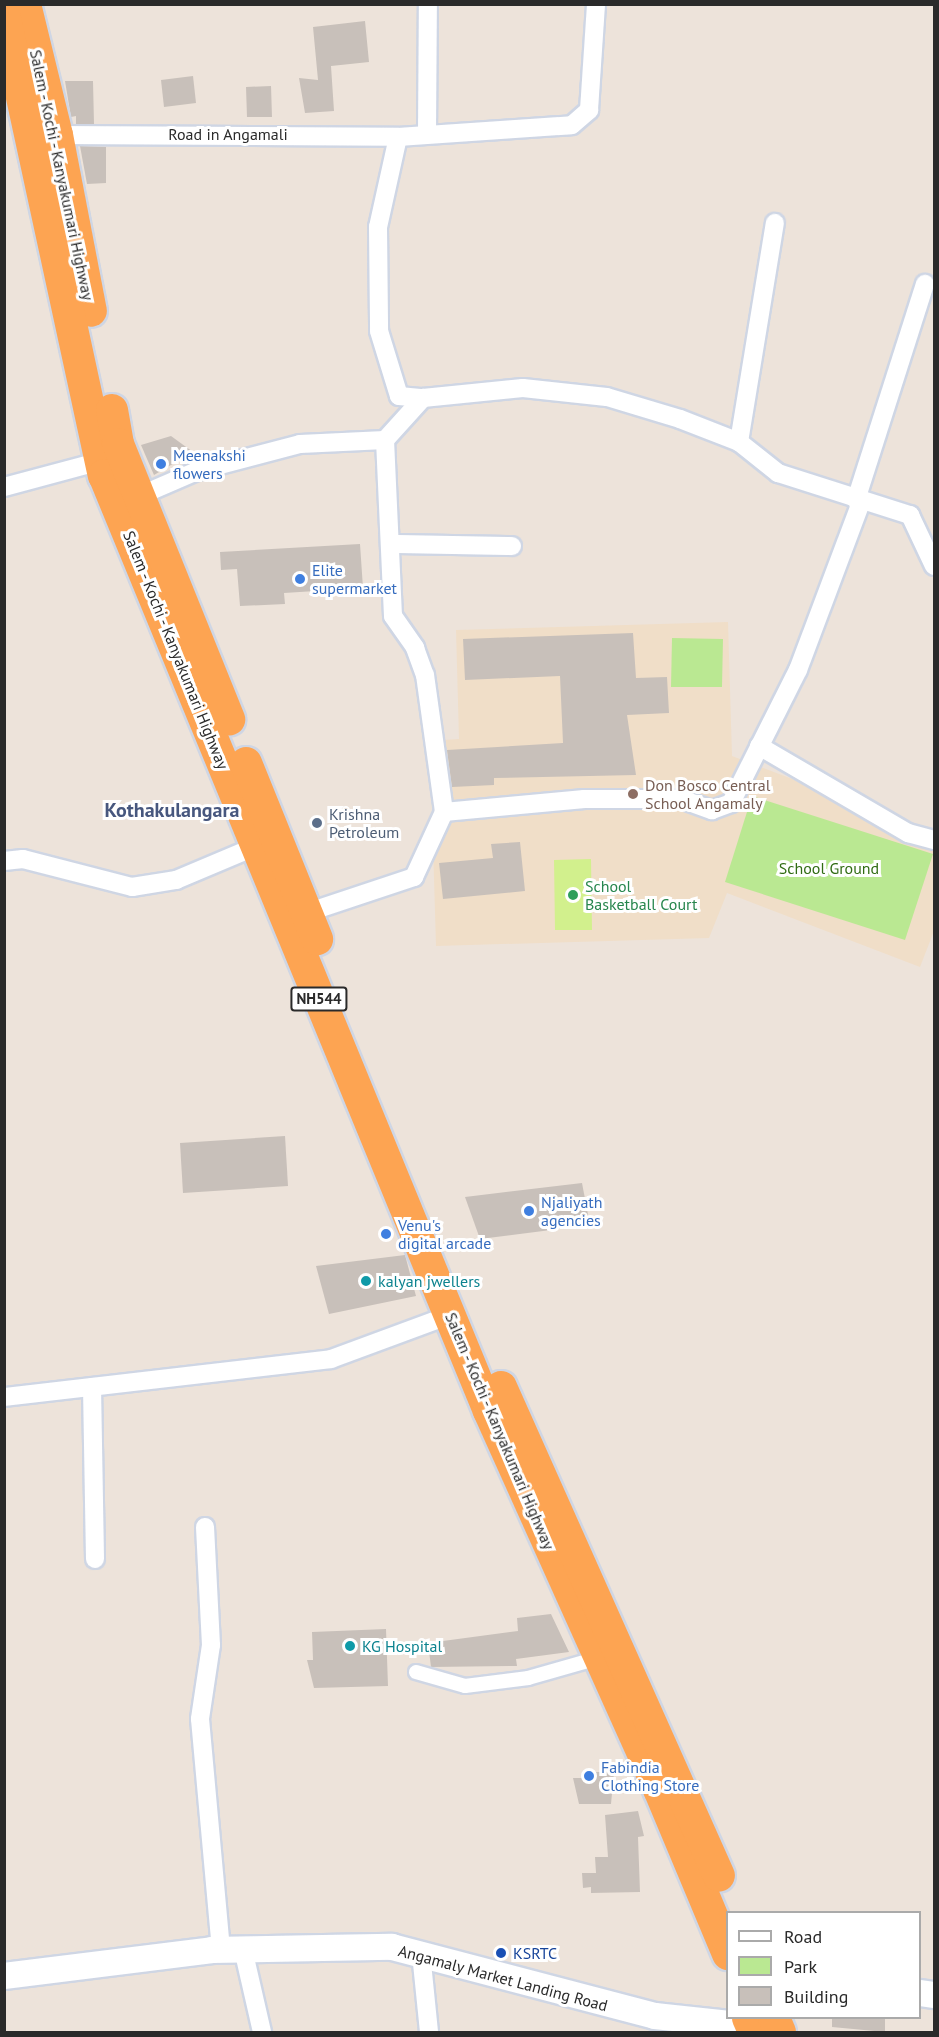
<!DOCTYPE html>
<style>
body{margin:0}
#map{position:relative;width:939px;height:2037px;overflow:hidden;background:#ede3da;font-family:"PT Sans",sans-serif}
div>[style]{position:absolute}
.education>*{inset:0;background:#f0dec8}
.green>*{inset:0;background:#bae892}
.pitch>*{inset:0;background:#d2f08d}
.building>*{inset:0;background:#c8c0ba}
.roads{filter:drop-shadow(2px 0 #cfd6e4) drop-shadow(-2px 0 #cfd6e4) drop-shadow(0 2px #cfd6e4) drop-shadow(0 -2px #cfd6e4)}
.pedestrian>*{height:14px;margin:-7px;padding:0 7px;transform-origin:7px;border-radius:7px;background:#fff}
.minor>*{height:18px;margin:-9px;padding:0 9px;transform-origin:9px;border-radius:9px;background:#fff}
.secondary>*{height:26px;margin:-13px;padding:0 13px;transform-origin:13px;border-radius:13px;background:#fff}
.trunk>*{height:32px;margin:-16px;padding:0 16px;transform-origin:16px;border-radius:16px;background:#fda452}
.dots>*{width:16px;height:16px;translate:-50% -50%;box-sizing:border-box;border:3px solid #fff;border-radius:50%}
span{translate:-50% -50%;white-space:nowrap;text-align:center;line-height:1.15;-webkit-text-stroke:6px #fff;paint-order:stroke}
.shield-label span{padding:2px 4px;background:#fff;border:2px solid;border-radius:4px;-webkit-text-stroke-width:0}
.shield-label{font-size:15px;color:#2a2a2a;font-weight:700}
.street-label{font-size:16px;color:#2a2a2a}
.shop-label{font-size:16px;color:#366cbe}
.left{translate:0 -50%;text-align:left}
.education-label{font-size:16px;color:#785e54}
.service-label{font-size:16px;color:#4e5e75}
.park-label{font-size:16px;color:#316c14}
.leisure-label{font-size:16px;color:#27864d}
.culture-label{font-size:16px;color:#0d838f}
.transit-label{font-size:16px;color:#164399}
.quarter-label{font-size:20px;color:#47577e;font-weight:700}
.frame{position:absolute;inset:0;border:6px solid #2a2a2a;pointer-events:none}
.legend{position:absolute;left:726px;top:1911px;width:195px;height:108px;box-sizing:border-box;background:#fff;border:2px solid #aaa;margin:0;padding:8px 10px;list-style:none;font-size:18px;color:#2a2a2a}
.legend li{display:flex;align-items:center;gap:12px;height:30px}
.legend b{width:30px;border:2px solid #aaa}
</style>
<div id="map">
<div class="education">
<i style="clip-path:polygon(728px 622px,732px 756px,934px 833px,934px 931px,920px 967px,727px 893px,709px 938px,436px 946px,430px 741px,459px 739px,456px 630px)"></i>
</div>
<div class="green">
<i style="clip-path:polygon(672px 638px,723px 639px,722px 687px,671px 687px)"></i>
<i style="clip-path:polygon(752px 796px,933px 854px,905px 940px,725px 882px)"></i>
</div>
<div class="pitch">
<i style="clip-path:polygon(591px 859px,592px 930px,555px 930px,554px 860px)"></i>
</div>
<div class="building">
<i style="clip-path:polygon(365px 21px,369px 62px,331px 66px,334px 111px,305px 113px,299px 78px,318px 80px,313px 27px)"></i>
<i style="clip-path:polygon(193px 76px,196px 103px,164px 107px,161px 80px)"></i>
<i style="clip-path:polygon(65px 81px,93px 81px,94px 124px,76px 124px,76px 116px,71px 117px)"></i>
<i style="clip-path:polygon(271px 86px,272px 117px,247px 117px,246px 87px)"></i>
<i style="clip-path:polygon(80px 146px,106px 147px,106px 183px,87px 184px)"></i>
<i style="clip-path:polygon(171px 436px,193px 452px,154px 475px,141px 445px)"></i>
<i style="clip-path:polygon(360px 544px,363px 588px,284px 593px,285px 604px,240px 606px,237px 569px,221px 570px,220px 552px)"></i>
<i style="clip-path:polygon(633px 633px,636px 678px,667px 677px,669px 713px,627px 715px,636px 775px,494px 778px,494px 785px,452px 787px,447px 750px,563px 743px,560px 676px,465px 680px,463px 639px)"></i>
<i style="clip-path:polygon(520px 842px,525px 891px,443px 899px,439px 863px,493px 858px,491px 844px)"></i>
<i style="clip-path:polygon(285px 1136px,288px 1186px,183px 1193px,180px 1143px)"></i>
<i style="clip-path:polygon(582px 1183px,590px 1225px,480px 1239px,465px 1197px)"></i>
<i style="clip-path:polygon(405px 1255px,416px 1296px,329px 1314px,316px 1266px)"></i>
<i style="clip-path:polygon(551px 1614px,569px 1652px,516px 1659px,517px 1666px,431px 1667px,428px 1643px,518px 1631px,517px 1618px)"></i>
<i style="clip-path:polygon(386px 1629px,388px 1686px,314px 1688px,307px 1660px,313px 1660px,312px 1632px)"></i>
<i style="clip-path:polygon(582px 1772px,614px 1772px,611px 1804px,579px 1804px,573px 1778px,582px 1778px)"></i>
<i style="clip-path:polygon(638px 1811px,644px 1836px,638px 1837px,640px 1892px,591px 1893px,591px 1887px,583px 1888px,582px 1873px,596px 1873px,595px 1857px,608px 1857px,605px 1815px)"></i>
<i style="clip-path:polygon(832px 2018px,885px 2018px,885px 2032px,832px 2027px)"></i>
</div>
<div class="roads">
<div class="pedestrian">
<i style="left:416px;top:1672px;width:51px;rotate:15.9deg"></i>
<i style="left:465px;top:1686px;width:64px;rotate:-7.2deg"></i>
<i style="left:528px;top:1678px;width:73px;rotate:-15.9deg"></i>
</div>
<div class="minor">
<i style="left:427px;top:132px;width:128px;rotate:-89.6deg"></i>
<i style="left:57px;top:135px;width:341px;rotate:0.3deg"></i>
<i style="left:398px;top:137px;width:174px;rotate:-3.9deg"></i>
<i style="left:572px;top:125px;width:23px;rotate:-41deg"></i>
<i style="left:589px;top:110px;width:106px;rotate:-86.2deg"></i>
<i style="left:398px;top:137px;width:92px;rotate:102.5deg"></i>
<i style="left:378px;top:227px;width:104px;rotate:89.4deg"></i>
<i style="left:379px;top:331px;width:68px;rotate:72.9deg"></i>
<i style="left:399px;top:396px;width:24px;rotate:5deg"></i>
<i style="left:385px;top:440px;width:176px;rotate:87.4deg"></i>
<i style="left:393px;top:616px;width:39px;rotate:55deg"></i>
<i style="left:415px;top:648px;width:29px;rotate:70deg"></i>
<i style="left:425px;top:675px;width:138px;rotate:82.1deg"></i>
<i style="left:739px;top:442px;width:222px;rotate:-80.7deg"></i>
<i style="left:4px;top:487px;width:100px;rotate:-15deg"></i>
<i style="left:139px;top:496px;width:63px;rotate:-23.3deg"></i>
<i style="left:197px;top:471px;width:106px;rotate:-14.7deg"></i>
<i style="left:300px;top:444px;width:85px;rotate:-2.7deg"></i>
<i style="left:385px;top:440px;width:57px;rotate:-47.9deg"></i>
<i style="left:423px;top:398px;width:100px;rotate:-5.7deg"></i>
<i style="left:523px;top:388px;width:84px;rotate:6.1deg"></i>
<i style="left:607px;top:397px;width:76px;rotate:16.8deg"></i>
<i style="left:680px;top:419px;width:63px;rotate:21.3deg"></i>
<i style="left:739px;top:442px;width:50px;rotate:38.5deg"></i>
<i style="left:778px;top:473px;width:139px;rotate:17.7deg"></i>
<i style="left:910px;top:515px;width:56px;rotate:64.8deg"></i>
<i style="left:856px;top:500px;width:227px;rotate:-72.3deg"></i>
<i style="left:393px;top:544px;width:119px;rotate:1deg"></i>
<i style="left:759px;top:746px;width:173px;rotate:30.3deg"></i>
<i style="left:908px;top:833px;width:27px;rotate:15deg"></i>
<i style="left:4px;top:861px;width:19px;rotate:-6deg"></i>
<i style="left:23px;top:859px;width:113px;rotate:14.4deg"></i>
<i style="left:132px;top:887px;width:45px;rotate:-9deg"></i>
<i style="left:176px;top:880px;width:85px;rotate:-22.9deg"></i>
<i style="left:306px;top:913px;width:114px;rotate:-18.4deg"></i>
<i style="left:414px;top:877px;width:72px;rotate:-65.2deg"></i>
<i style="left:444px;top:812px;width:141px;rotate:-5.3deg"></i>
<i style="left:584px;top:799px;width:97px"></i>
<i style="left:681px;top:799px;width:33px;rotate:20deg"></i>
<i style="left:712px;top:810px;width:20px;rotate:-20deg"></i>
<i style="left:731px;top:803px;width:149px;rotate:-63.3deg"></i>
<i style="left:798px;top:670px;width:179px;rotate:-69.4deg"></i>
<i style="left:92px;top:1387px;width:172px;rotate:89deg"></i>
<i style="left:4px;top:1397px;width:329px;rotate:-6.6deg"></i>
<i style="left:331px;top:1359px;width:127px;rotate:-20.3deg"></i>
<i style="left:205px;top:1527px;width:118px;rotate:87.1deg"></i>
<i style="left:211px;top:1645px;width:75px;rotate:98.5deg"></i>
<i style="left:200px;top:1719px;width:232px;rotate:84.8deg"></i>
<i style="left:243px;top:1949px;width:85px;rotate:77.1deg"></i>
<i style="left:421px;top:1953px;width:79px;rotate:84.2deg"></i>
</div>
<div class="secondary">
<i style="left:4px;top:1976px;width:210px;rotate:-7.1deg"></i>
<i style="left:212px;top:1950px;width:180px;rotate:-1deg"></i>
<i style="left:392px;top:1947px;width:272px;rotate:14.7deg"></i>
<i style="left:655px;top:2016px;width:75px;rotate:6.1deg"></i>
<i style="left:730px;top:2024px;width:19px;rotate:-18deg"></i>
<i style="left:920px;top:1993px;width:14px;rotate:8deg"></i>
</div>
<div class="trunk">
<i style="left:25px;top:4px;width:135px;rotate:76.3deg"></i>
<i style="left:57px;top:135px;width:179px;rotate:79.1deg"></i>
<i style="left:4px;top:14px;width:472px;rotate:77.8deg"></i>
<i style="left:104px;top:475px;width:1012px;rotate:67.64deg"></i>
<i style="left:489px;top:1411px;width:414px;rotate:65.8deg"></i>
<i style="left:659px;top:1789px;width:179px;rotate:67.3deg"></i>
<i style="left:112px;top:410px;width:35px;rotate:80deg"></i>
<i style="left:118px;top:444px;width:297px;rotate:68deg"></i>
<i style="left:246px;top:763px;width:190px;rotate:68deg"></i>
<i style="left:501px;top:1387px;width:535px;rotate:65.97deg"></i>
<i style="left:748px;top:2018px;width:15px;rotate:67deg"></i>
<i style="left:774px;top:2018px;width:15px;rotate:67deg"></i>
</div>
</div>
<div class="dots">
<i style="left:161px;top:464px;background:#3f7fe0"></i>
<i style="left:300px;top:579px;background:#3f7fe0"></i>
<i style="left:633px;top:794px;background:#8d6e63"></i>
<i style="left:317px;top:823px;background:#5c6f8a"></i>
<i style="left:573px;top:895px;background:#2e9e5b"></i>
<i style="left:529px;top:1211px;background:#3f7fe0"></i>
<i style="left:386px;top:1234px;background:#3f7fe0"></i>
<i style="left:366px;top:1281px;background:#0f9aa8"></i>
<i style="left:350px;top:1646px;background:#0f9aa8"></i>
<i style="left:589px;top:1776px;background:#3f7fe0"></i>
<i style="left:501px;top:1953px;background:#1a4fb4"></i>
</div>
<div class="shield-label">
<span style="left:319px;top:999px">NH544</span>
</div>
<div class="street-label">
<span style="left:228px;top:134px">Road in Angamali</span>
<span style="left:62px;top:175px;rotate:78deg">Salem - Kochi - Kanyakumari Highway</span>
<span style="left:176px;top:650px;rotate:68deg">Salem - Kochi - Kanyakumari Highway</span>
<span style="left:500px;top:1431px;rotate:67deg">Salem - Kochi - Kanyakumari Highway</span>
<span style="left:503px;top:1978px;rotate:15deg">Angamaly Market Landing Road</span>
</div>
<div class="shop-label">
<span class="left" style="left:173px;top:464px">Meenakshi<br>flowers</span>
<span class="left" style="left:312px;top:579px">Elite<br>supermarket</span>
<span class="left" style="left:541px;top:1211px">Njaliyath<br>agencies</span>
<span class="left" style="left:398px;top:1234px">Venu's<br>digital arcade</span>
<span class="left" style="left:601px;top:1776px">Fabindia<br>Clothing Store</span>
</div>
<div class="education-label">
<span class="left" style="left:645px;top:794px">Don Bosco Central<br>School Angamaly</span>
</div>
<div class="service-label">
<span class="left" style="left:329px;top:823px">Krishna<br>Petroleum</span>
</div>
<div class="park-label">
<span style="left:829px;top:868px">School Ground</span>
</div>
<div class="leisure-label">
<span class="left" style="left:585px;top:895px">School<br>Basketball Court</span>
</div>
<div class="culture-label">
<span class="left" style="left:378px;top:1281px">kalyan jwellers</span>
<span class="left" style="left:362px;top:1646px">KG Hospital</span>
</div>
<div class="transit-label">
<span class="left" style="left:513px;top:1953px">KSRTC</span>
</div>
<div class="quarter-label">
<span style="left:172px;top:810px">Kothakulangara</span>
</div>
<div class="frame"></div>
<ul class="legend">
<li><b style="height:8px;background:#fff"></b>Road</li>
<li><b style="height:16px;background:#bae892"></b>Park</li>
<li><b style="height:16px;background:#c8c0ba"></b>Building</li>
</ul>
</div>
